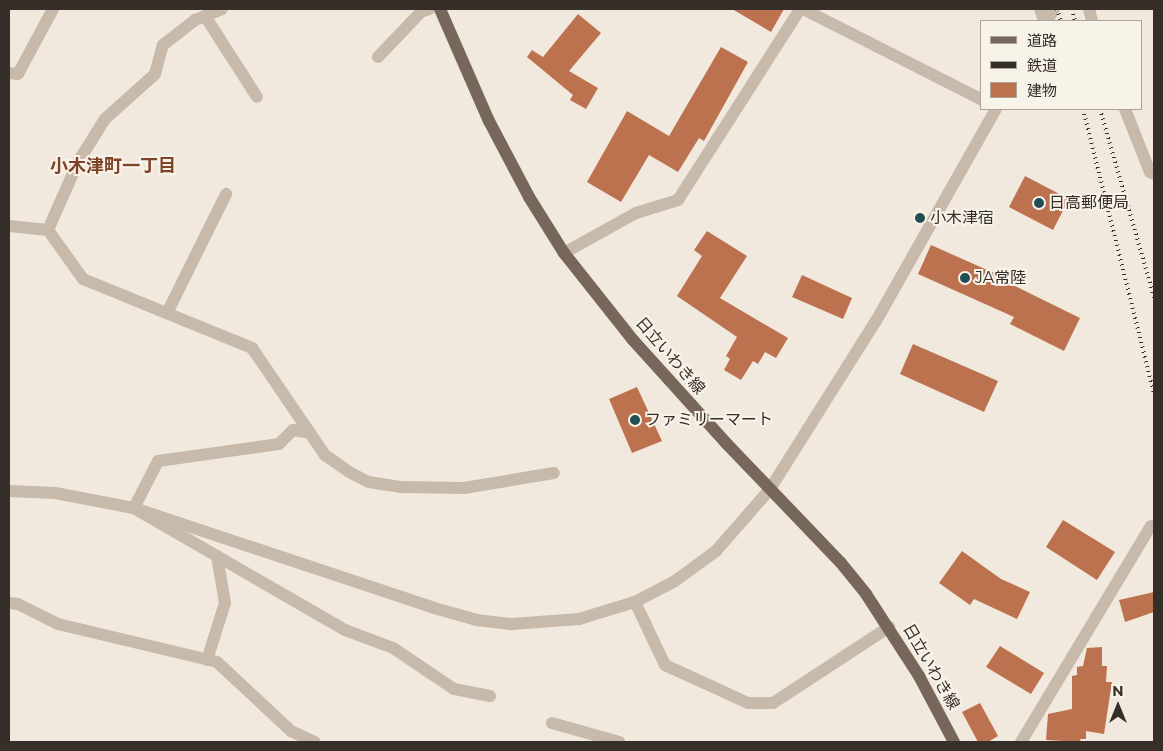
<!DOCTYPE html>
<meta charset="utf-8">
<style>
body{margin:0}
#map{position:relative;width:1163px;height:751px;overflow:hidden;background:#f1e9dd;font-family:Montserrat,"Noto Sans JP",sans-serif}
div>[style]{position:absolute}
.building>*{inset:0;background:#bd724f}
.minor>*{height:12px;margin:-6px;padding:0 6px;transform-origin:6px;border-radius:6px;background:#c8baaa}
.tertiary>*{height:12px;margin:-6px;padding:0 6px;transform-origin:6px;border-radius:6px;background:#c8baaa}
.primary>*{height:12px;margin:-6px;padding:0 6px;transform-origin:6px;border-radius:6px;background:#77675b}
.rail>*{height:4px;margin-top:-2px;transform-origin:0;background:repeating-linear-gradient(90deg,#362e29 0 1px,transparent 0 5px)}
.dots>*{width:14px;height:14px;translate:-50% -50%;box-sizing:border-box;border:2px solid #f8f3e9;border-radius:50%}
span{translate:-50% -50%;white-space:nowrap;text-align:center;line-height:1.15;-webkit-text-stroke:4px #f8f3e9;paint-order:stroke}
.poi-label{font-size:16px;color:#362e29}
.left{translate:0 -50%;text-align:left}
.street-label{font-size:16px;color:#362e29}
.neighbourhood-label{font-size:18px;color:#7f4428;font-weight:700}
.frame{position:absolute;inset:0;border:10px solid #362e29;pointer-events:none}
.legend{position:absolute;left:980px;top:20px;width:162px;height:90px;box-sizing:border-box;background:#f8f3e9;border:1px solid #aaa49c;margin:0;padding:6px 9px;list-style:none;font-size:15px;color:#362e29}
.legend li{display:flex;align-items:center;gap:10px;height:25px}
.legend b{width:25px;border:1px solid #aaa49c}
.north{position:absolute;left:1093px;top:681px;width:50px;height:50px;-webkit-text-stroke:4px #f8f3e9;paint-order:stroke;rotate:0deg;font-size:14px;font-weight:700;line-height:20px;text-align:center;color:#362e29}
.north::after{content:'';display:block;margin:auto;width:18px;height:22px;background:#362e29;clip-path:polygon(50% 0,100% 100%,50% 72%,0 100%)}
</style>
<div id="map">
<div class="building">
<i style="clip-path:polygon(732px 9px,784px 9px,771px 32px)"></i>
<i style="clip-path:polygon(578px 14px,601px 33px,569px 71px,598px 88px,586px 109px,570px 100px,573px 95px,527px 57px,532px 50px,543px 57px)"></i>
<i style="clip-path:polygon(721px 47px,748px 62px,704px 141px,699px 138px,678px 172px,649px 155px,621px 202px,587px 182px,627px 111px,669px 136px)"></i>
<i style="clip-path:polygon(1025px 176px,1069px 199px,1053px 230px,1009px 207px)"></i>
<i style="clip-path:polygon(707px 231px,747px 256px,720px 298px,788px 338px,776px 358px,765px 352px,758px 364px,753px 361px,741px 380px,724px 370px,730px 359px,726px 356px,737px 337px,677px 296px,702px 256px,694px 250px)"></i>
<i style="clip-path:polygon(931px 245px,1012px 281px,1011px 284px,1080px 318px,1064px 351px,1010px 324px,1014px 317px,918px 274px)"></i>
<i style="clip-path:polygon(802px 275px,852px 298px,843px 319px,792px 297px)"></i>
<i style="clip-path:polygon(913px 344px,998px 381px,984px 412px,900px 374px)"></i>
<i style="clip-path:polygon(637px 387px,662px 441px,632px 453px,609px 399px)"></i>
<i style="clip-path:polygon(1063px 520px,1115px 552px,1097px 580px,1046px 547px)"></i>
<i style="clip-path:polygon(962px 551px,1001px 579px,1030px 592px,1017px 619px,974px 599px,970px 605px,939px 583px)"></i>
<i style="clip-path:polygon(1154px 592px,1154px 612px,1125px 622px,1119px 600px)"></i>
<i style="clip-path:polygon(1000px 646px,1044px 673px,1031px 694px,986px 667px)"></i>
<i style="clip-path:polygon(1102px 647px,1102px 666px,1107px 666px,1106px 682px,1112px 682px,1104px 734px,1086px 731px,1086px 739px,1080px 739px,1081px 742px,1046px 740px,1048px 714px,1072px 709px,1072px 676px,1077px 675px,1077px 667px,1083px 666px,1087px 648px)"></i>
<i style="clip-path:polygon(980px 703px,998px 736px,988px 742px,978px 742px,962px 712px)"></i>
</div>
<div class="minor">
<i style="left:803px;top:9px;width:201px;rotate:26.9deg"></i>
<i style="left:1040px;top:9px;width:13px;rotate:72deg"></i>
<i style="left:1089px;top:9px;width:12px;rotate:76deg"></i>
<i style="left:205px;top:16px;width:96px;rotate:57.3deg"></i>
<i style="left:378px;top:57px;width:62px;rotate:-46.3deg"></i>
<i style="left:421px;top:12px;width:9px;rotate:-21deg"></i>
<i style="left:9px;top:73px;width:9px;rotate:6deg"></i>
<i style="left:18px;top:74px;width:74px;rotate:-61.7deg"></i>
<i style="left:1125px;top:109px;width:68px;rotate:68.4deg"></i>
<i style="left:1150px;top:172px;width:4px;rotate:27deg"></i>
<i style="left:9px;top:226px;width:39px;rotate:6deg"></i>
<i style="left:48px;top:230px;width:60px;rotate:54.5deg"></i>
<i style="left:83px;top:279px;width:183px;rotate:22.2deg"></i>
<i style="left:252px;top:348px;width:103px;rotate:55.7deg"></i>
<i style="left:48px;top:230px;width:74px;rotate:-66.2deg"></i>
<i style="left:78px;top:162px;width:51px;rotate:-57.9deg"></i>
<i style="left:105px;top:119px;width:67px;rotate:-42deg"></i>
<i style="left:155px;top:74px;width:30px;rotate:-75deg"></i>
<i style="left:163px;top:45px;width:41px;rotate:-38deg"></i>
<i style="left:195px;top:20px;width:29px;rotate:-22deg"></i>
<i style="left:564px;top:253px;width:82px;rotate:-29.1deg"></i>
<i style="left:636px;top:213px;width:44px;rotate:-17.2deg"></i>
<i style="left:678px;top:200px;width:227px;rotate:-57.4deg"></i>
<i style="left:167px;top:313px;width:133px;rotate:-63.6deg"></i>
<i style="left:635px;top:602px;width:70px;rotate:64.5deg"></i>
<i style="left:665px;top:665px;width:91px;rotate:24.6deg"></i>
<i style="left:748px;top:703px;width:25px"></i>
<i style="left:773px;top:703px;width:139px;rotate:-33.2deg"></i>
<i style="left:9px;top:603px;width:9px;rotate:6deg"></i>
<i style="left:18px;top:604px;width:45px;rotate:26.6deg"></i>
<i style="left:58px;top:624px;width:163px;rotate:13.4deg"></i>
<i style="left:217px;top:662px;width:101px;rotate:43deg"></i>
<i style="left:291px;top:731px;width:26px;rotate:25deg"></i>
<i style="left:207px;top:660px;width:60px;rotate:-72.5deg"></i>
<i style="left:225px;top:603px;width:48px;rotate:-99.7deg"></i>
<i style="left:490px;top:696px;width:37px;rotate:-169deg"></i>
<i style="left:454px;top:689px;width:73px;rotate:-146.1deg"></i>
<i style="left:393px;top:648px;width:51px;rotate:-159.4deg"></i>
<i style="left:345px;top:630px;width:244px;rotate:-150deg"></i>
<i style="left:134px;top:508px;width:53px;rotate:-62.9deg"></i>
<i style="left:158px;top:461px;width:122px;rotate:-8deg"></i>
<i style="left:279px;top:444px;width:20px;rotate:-45deg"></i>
<i style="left:293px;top:430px;width:17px;rotate:10deg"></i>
<i style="left:310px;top:433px;width:27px;rotate:56deg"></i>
<i style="left:325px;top:455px;width:29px;rotate:35deg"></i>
<i style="left:349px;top:472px;width:22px;rotate:27deg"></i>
<i style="left:369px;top:482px;width:31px;rotate:9deg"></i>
<i style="left:400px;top:487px;width:64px;rotate:0.9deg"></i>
<i style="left:464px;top:488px;width:91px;rotate:-9.5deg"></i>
<i style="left:552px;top:723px;width:70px;rotate:15.8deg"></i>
<i style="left:1021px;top:742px;width:252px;rotate:-59deg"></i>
</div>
<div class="tertiary">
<i style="left:1047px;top:21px;width:14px;rotate:-60deg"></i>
<i style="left:9px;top:491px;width:46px;rotate:2.5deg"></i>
<i style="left:55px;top:493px;width:80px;rotate:10.8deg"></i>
<i style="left:134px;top:508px;width:316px;rotate:18.4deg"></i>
<i style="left:434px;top:608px;width:45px;rotate:15.6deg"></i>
<i style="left:477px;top:620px;width:35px;rotate:7deg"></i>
<i style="left:512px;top:624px;width:67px;rotate:-4.3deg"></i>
<i style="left:579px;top:619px;width:59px;rotate:-16.9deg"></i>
<i style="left:635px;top:602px;width:45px;rotate:-27.7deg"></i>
<i style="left:675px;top:581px;width:51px;rotate:-36.2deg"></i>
<i style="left:716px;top:551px;width:82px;rotate:-48.9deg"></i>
<i style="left:770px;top:489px;width:199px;rotate:-57.8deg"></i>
<i style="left:876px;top:321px;width:244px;rotate:-60.5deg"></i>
</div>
<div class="primary">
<i style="left:440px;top:9px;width:122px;rotate:66.4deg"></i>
<i style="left:489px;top:121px;width:86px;rotate:62.2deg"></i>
<i style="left:529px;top:197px;width:66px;rotate:58deg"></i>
<i style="left:564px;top:253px;width:111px;rotate:51.6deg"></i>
<i style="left:633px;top:340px;width:139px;rotate:47.9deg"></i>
<i style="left:726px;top:443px;width:166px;rotate:46.2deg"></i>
<i style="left:841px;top:563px;width:40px;rotate:51deg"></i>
<i style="left:866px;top:594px;width:98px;rotate:57.1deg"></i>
<i style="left:919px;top:676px;width:75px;rotate:62.1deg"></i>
</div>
<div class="rail">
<i style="left:1057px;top:9px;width:13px;rotate:72deg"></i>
<i style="left:1072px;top:9px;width:12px;rotate:76deg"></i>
<i style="left:1083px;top:109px;width:293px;rotate:76deg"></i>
<i style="left:1100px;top:109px;width:196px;rotate:74deg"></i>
</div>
<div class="dots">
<i style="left:1039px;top:203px;background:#214d54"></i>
<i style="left:920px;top:218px;background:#214d54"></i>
<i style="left:965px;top:278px;background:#214d54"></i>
<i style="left:635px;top:420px;background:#214d54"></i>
</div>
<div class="poi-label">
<span class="left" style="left:1049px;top:203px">日高郵便局</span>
<span class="left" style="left:930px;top:218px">小木津宿</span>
<span class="left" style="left:975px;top:278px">JA常陸</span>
<span class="left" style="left:645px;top:420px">ファミリーマート</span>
</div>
<div class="street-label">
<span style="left:670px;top:356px;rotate:49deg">日立いわき線</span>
<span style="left:931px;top:667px;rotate:60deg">日立いわき線</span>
</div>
<div class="neighbourhood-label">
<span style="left:113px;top:166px">小木津町一丁目</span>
</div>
<div class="frame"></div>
<ul class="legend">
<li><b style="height:6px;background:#77675b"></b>道路</li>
<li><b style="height:6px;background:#362e29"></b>鉄道</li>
<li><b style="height:14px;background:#bd724f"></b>建物</li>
</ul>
<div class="north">N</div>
</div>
